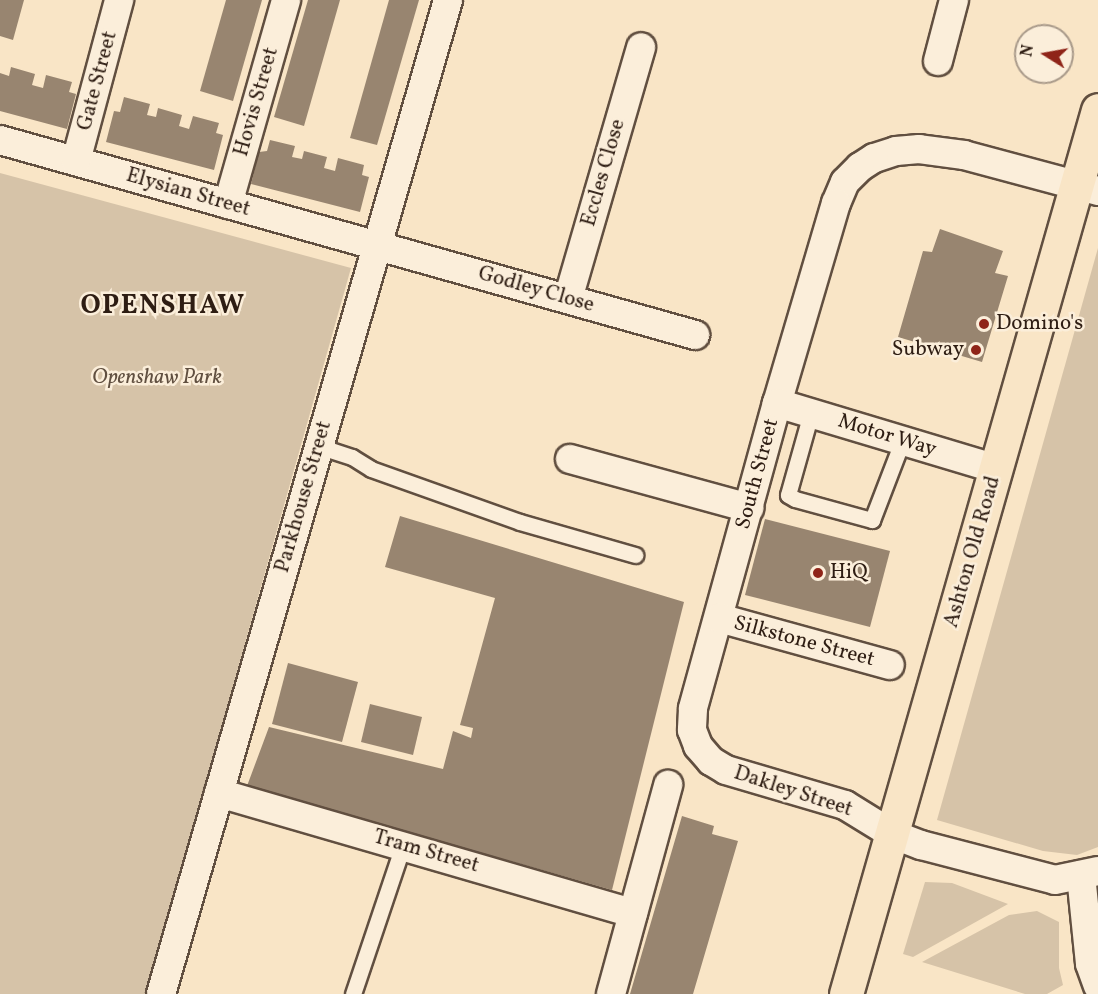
<!DOCTYPE html>
<style>
body{margin:0}
#map{position:relative;width:1098px;height:994px;overflow:hidden;background:#f9e5c6;font-family:Vollkorn,serif}
div>[style]{position:absolute}
.green>*{inset:0;background:#d6c3a8}
.building>*{inset:0;background:#988570}
.roads{filter:drop-shadow(2px 0 #614f40) drop-shadow(-2px 0 #614f40) drop-shadow(0 2px #614f40) drop-shadow(0 -2px #614f40)}
.service>*{height:15px;margin:-7.5px;padding:0 7.5px;transform-origin:7.5px;border-radius:7.5px;background:#fbeeda}
.minor>*{height:28px;margin:-14px;padding:0 14px;transform-origin:14px;border-radius:14px;background:#fbeeda}
.trunk>*{height:33px;margin:-16.5px;padding:0 16.5px;transform-origin:16.5px;border-radius:16.5px;background:#f9e5c6}
.dots>*{width:16px;height:16px;translate:-50% -50%;box-sizing:border-box;border:3px solid #fbeeda;border-radius:50%}
span{translate:-50% -50%;white-space:nowrap;text-align:center;line-height:1.15;-webkit-text-stroke:5px #fbeeda;paint-order:stroke}
.street-label{font-size:21px;color:#2e1d13}
.poi-label{font-size:21px;color:#2e1d13}
.left{translate:0 -50%;text-align:left}
.right{translate:-100% -50%;text-align:right}
.park-label{font-size:21px;color:#604f40;font-style:italic}
.district-label{font-size:27px;color:#2e1d13;font-weight:700;letter-spacing:1.5px}
.north{position:absolute;left:1014px;top:24px;width:60px;height:60px;box-sizing:border-box;background:#fbeeda;border:2px solid #a99a8a;border-radius:50%;rotate:281deg;font-size:16px;font-weight:700;line-height:24px;text-align:center;color:#2e1d13}
.north::after{content:'';display:block;margin:auto;width:21px;height:27px;background:#8f2418;clip-path:polygon(50% 0,100% 100%,50% 72%,0 100%)}
</style>
<div id="map">
<div class="green">
<i style="clip-path:polygon(0 173px,351px 268px,146px 994px,0 994px)"></i>
<i style="clip-path:polygon(1098px 248px,1098px 847px,1077px 855px,1043px 851px,937px 820px)"></i>
<i style="clip-path:polygon(925px 882px,952px 883px,1008px 904px,913px 957px,903px 954px)"></i>
<i style="clip-path:polygon(1037px 911px,1059px 922px,1059px 968px,1063px 985px,1047px 994px,1025px 994px,922px 962px,1009px 915px)"></i>
</div>
<div class="building">
<i style="clip-path:polygon(0 0,24px 0,13px 40px,0 36px)"></i>
<i style="clip-path:polygon(226px 0,262px 0,233px 101px,200px 91px)"></i>
<i style="clip-path:polygon(308px 0,340px 0,304px 126px,274px 117px)"></i>
<i style="clip-path:polygon(389px 0,419px 0,377px 145px,350px 138px)"></i>
<i style="clip-path:polygon(11px 67px,35px 74px,32px 85px,43px 88px,46px 75px,72px 82px,69px 92px,76px 94px,67px 129px,0 111px,0 73px,9px 76px)"></i>
<i style="clip-path:polygon(124px 97px,150px 104px,147px 115px,156px 117px,158px 108px,182px 115px,179px 126px,189px 129px,193px 116px,219px 123px,216px 133px,223px 135px,214px 170px,106px 142px,114px 111px,120px 112px)"></i>
<i style="clip-path:polygon(270px 140px,295px 146px,292px 157px,302px 159px,304px 151px,327px 157px,324px 168px,335px 171px,338px 158px,364px 165px,362px 175px,369px 177px,360px 212px,251px 184px,259px 152px,267px 151px)"></i>
<i style="clip-path:polygon(940px 229px,1003px 251px,995px 273px,1008px 276px,982px 362px,898px 337px,923px 251px,932px 252px)"></i>
<i style="clip-path:polygon(400px 516px,684px 602px,612px 890px,247px 786px,269px 727px,443px 769px,453px 731px,471px 738px,473px 728px,460px 725px,495px 598px,385px 567px)"></i>
<i style="clip-path:polygon(765px 519px,890px 551px,870px 627px,745px 595px)"></i>
<i style="clip-path:polygon(288px 663px,358px 682px,342px 742px,272px 724px)"></i>
<i style="clip-path:polygon(370px 704px,422px 717px,413px 755px,361px 742px)"></i>
<i style="clip-path:polygon(682px 816px,714px 826px,712px 834px,738px 841px,693px 994px,630px 994px)"></i>
</div>
<div class="roads">
<div class="service">
<i style="left:811px;top:413px;width:85px;rotate:105.7deg"></i>
<i style="left:788px;top:495px;width:8px;rotate:30deg"></i>
<i style="left:795px;top:499px;width:80px;rotate:15.3deg"></i>
<i style="left:872px;top:520px;width:84px;rotate:-69deg"></i>
<i style="left:318px;top:446px;width:36px;rotate:18deg"></i>
<i style="left:352px;top:457px;width:22px;rotate:32deg"></i>
<i style="left:371px;top:469px;width:158px;rotate:19.6deg"></i>
<i style="left:520px;top:522px;width:120px;rotate:16deg"></i>
<i style="left:353px;top:994px;width:157px;rotate:-71.4deg"></i>
</div>
<div class="minor">
<i style="left:938px;top:61px;width:63px;rotate:-75.3deg"></i>
<i style="left:0;top:140px;width:722px;rotate:15.67deg"></i>
<i style="left:76px;top:161px;width:167px;rotate:-75deg"></i>
<i style="left:1098px;top:191px;width:139px;rotate:-165deg"></i>
<i style="left:964px;top:155px;width:45px;rotate:-172.4deg"></i>
<i style="left:919px;top:149px;width:23px;rotate:175deg"></i>
<i style="left:896px;top:151px;width:23px;rotate:162deg"></i>
<i style="left:874px;top:158px;width:17px;rotate:147deg"></i>
<i style="left:860px;top:167px;width:21px;rotate:135deg"></i>
<i style="left:845px;top:182px;width:23px;rotate:113deg"></i>
<i style="left:836px;top:203px;width:209px;rotate:106.4deg"></i>
<i style="left:777px;top:403px;width:317px;rotate:105.4deg"></i>
<i style="left:693px;top:709px;width:21px;rotate:93deg"></i>
<i style="left:692px;top:730px;width:17px;rotate:69deg"></i>
<i style="left:698px;top:746px;width:20px;rotate:49deg"></i>
<i style="left:711px;top:761px;width:17px;rotate:31deg"></i>
<i style="left:726px;top:770px;width:124px;rotate:16.4deg"></i>
<i style="left:845px;top:805px;width:55px;rotate:31.7deg"></i>
<i style="left:892px;top:834px;width:31px;rotate:21deg"></i>
<i style="left:921px;top:845px;width:138px;rotate:14.6deg"></i>
<i style="left:1055px;top:880px;width:44px;rotate:-11.8deg"></i>
<i style="left:228px;top:204px;width:212px;rotate:-74.1deg"></i>
<i style="left:568px;top:299px;width:262px;rotate:-73.8deg"></i>
<i style="left:777px;top:403px;width:230px;rotate:16.7deg"></i>
<i style="left:570px;top:459px;width:186px;rotate:15.3deg"></i>
<i style="left:719px;top:618px;width:177px;rotate:15.4deg"></i>
<i style="left:219px;top:793px;width:431px;rotate:16.2deg"></i>
<i style="left:1081px;top:875px;width:89px;rotate:84.2deg"></i>
<i style="left:1090px;top:964px;width:23px;rotate:70deg"></i>
<i style="left:161px;top:994px;width:1035px;rotate:-73.89deg"></i>
<i style="left:611px;top:994px;width:217px;rotate:-74.7deg"></i>
</div>
<div class="trunk">
<i style="left:846px;top:994px;width:919px;rotate:-74.09deg"></i>
</div>
</div>
<div class="dots">
<i style="left:984px;top:324px;background:#8f2418"></i>
<i style="left:976px;top:350px;background:#8f2418"></i>
<i style="left:818px;top:573px;background:#8f2418"></i>
</div>
<div class="street-label">
<span style="left:98px;top:81px;rotate:-75deg">Gate Street</span>
<span style="left:257px;top:102px;rotate:-74deg">Hovis Street</span>
<span style="left:604px;top:173px;rotate:-74deg">Eccles Close</span>
<span style="left:188px;top:193px;rotate:16deg">Elysian Street</span>
<span style="left:536px;top:290px;rotate:16deg">Godley Close</span>
<span style="left:887px;top:436px;rotate:17deg">Motor Way</span>
<span style="left:758px;top:474px;rotate:-75deg">South Street</span>
<span style="left:304px;top:497px;rotate:-74deg">Parkhouse Street</span>
<span style="left:973px;top:552px;rotate:-74deg">Ashton Old Road</span>
<span style="left:804px;top:642px;rotate:15deg">Silkstone Street</span>
<span style="left:793px;top:792px;rotate:18deg">Dakley Street</span>
<span style="left:426px;top:852px;rotate:16deg">Tram Street</span>
</div>
<div class="poi-label">
<span class="left" style="left:996px;top:324px">Domino's</span>
<span class="right" style="left:964px;top:350px">Subway</span>
<span class="left" style="left:830px;top:573px">HiQ</span>
</div>
<div class="park-label">
<span style="left:157px;top:378px">Openshaw Park</span>
</div>
<div class="district-label">
<span style="left:163px;top:307px">OPENSHAW</span>
</div>
<div class="north">N</div>
</div>
